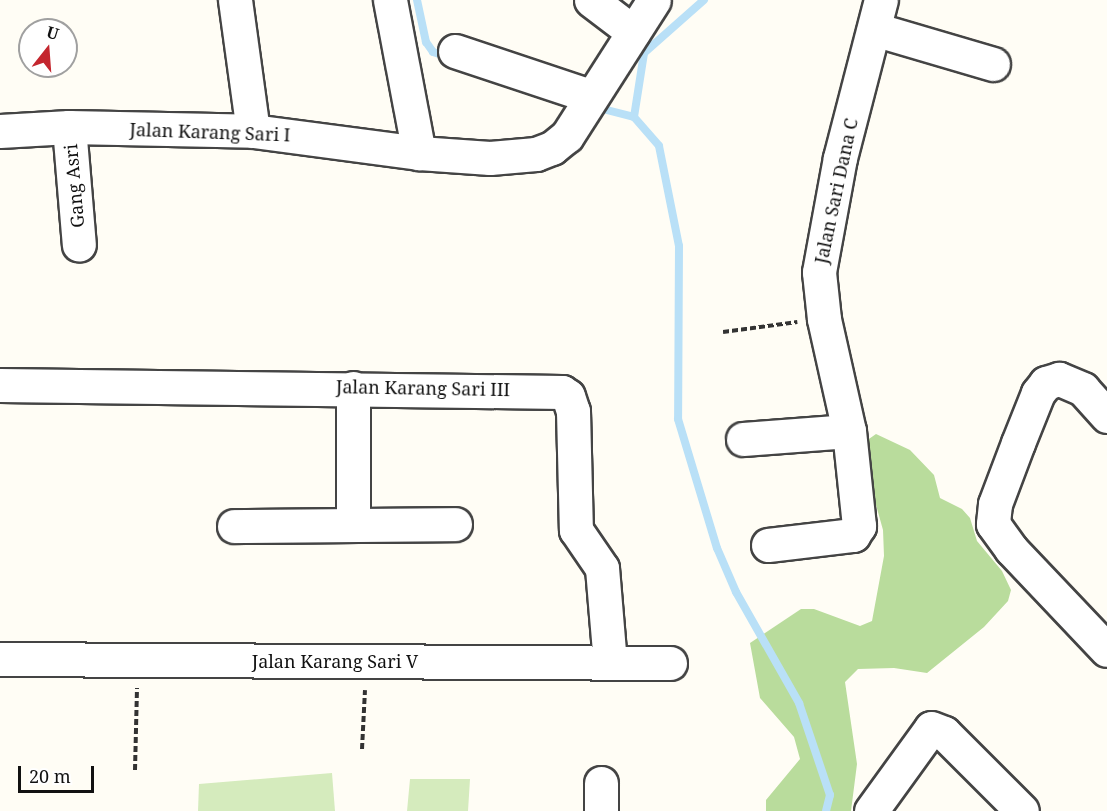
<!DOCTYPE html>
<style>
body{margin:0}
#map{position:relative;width:1107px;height:811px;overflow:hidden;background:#fffdf5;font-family:"Noto Serif",serif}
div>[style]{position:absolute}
.green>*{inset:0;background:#d5ebbd}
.forest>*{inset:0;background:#b9dc9c}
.stream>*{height:8px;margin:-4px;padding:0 4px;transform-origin:4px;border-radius:4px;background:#b9e0f7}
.path>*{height:4px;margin-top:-2px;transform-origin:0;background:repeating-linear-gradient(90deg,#333 0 6px,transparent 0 9px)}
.roads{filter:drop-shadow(2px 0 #444) drop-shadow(-2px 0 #444) drop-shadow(0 2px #444) drop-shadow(0 -2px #444)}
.minor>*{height:33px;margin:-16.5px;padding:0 16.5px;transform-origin:16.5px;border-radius:16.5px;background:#fff}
span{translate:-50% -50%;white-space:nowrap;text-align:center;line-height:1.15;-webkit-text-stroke:6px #fff;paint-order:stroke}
.street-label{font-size:18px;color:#111}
.north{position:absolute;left:18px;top:18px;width:60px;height:60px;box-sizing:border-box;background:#fff;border:2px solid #a0a0a0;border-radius:50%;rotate:17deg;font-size:16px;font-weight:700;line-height:24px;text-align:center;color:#111}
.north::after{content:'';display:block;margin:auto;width:21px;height:27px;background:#c4262e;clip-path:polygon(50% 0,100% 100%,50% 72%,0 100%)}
.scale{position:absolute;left:18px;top:766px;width:76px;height:27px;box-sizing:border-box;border:3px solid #111;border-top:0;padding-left:8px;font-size:18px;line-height:21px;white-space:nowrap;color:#111;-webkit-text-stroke:4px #fff;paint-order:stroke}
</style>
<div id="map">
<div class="green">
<i style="clip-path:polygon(332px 773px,335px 811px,198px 811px,199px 784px)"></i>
<i style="clip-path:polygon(410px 779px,470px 779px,468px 811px,407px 811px)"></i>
</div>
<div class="forest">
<i style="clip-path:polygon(876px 434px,910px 450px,934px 475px,940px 498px,962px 509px,970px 518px,977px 541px,1002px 571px,1011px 590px,1008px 601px,984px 627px,927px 673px,894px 668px,858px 669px,845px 682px,857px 764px,851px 811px,766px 811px,766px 800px,800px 759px,794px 737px,760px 698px,750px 643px,801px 609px,814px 609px,860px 626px,872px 621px,884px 556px,883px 530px,861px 451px,866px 441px)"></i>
</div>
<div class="stream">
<i style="left:417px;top:0;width:43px;rotate:77.9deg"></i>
<i style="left:426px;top:42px;width:12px;rotate:55deg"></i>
<i style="left:433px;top:52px;width:16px;rotate:18deg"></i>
<i style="left:595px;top:107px;width:40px;rotate:14.4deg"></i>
<i style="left:634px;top:117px;width:38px;rotate:49deg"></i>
<i style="left:659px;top:146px;width:102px;rotate:78.7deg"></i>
<i style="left:679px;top:246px;width:173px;rotate:90.3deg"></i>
<i style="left:678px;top:419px;width:135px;rotate:73.2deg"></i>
<i style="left:717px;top:548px;width:48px;rotate:66.6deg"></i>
<i style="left:736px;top:592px;width:128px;rotate:60.4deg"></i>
<i style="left:799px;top:703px;width:97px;rotate:71.4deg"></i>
<i style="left:830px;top:795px;width:16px;rotate:104deg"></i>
<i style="left:634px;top:117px;width:65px;rotate:-81.1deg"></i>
<i style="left:644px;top:53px;width:80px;rotate:-41.5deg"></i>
</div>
<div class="path">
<i style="left:723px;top:332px;width:75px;rotate:-7.7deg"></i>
<i style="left:362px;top:749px;width:59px;rotate:-87.1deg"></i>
<i style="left:135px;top:770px;width:82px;rotate:-88.6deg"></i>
</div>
<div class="roads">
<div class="minor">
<i style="left:235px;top:0;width:132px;rotate:82.2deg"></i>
<i style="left:390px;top:0;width:156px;rotate:79.3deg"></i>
<i style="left:591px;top:0;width:53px;rotate:37.3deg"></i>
<i style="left:874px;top:29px;width:124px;rotate:16.4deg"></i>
<i style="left:455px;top:51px;width:142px;rotate:18.4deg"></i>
<i style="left:69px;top:127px;width:118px;rotate:85.2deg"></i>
<i style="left:0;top:131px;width:69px;rotate:-3.3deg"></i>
<i style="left:69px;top:127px;width:184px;rotate:1.2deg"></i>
<i style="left:253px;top:131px;width:167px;rotate:7.5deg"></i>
<i style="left:419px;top:153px;width:71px;rotate:4deg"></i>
<i style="left:490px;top:158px;width:46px;rotate:-5deg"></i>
<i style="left:536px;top:154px;width:17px;rotate:-21deg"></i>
<i style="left:552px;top:148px;width:19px;rotate:-39deg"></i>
<i style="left:567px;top:136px;width:161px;rotate:-57.4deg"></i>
<i style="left:0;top:385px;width:562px;rotate:0.71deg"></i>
<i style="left:562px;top:392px;width:7px;rotate:34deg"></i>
<i style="left:568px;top:396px;width:16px;rotate:72deg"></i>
<i style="left:573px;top:411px;width:119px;rotate:88.6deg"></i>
<i style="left:576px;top:530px;width:46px;rotate:55.6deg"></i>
<i style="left:602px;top:568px;width:95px;rotate:85.2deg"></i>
<i style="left:1107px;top:416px;width:36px;rotate:-132deg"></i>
<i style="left:1083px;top:389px;width:26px;rotate:-157deg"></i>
<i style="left:1059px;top:379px;width:14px;rotate:163deg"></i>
<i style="left:1046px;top:383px;width:13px;rotate:129deg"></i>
<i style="left:1038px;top:393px;width:54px;rotate:111.8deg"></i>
<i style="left:1018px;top:443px;width:65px;rotate:110.7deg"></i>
<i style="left:995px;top:504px;width:20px;rotate:96deg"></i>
<i style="left:993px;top:524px;width:31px;rotate:54deg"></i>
<i style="left:1011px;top:549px;width:139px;rotate:46.5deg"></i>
<i style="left:743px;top:439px;width:106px;rotate:-4.3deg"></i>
<i style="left:353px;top:523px;width:135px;rotate:-90deg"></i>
<i style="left:234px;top:526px;width:221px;rotate:-0.5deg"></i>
<i style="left:768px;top:545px;width:86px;rotate:-6.7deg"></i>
<i style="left:853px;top:535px;width:11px;rotate:-56deg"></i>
<i style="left:859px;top:526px;width:96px;rotate:-96deg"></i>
<i style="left:849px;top:431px;width:115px;rotate:-102.6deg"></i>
<i style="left:824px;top:319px;width:47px;rotate:-96.1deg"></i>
<i style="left:819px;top:272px;width:116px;rotate:-79.6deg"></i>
<i style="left:840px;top:158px;width:163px;rotate:-75.5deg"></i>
<i style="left:0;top:659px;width:670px;rotate:0.34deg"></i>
<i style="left:601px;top:811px;width:28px;rotate:-90deg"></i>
<i style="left:871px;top:811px;width:102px;rotate:-54.1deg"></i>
<i style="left:931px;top:728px;width:14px;rotate:21deg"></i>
<i style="left:944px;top:733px;width:110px;rotate:45deg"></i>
</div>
</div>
<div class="street-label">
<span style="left:210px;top:132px;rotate:2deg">Jalan Karang Sari I</span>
<span style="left:74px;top:186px;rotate:-95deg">Gang Asri</span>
<span style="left:836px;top:191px;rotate:-78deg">Jalan Sari Dana C</span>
<span style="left:423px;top:388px;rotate:1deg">Jalan Karang Sari III</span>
<span style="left:335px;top:661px">Jalan Karang Sari V</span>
</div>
<div class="north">U</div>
<div class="scale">20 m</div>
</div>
